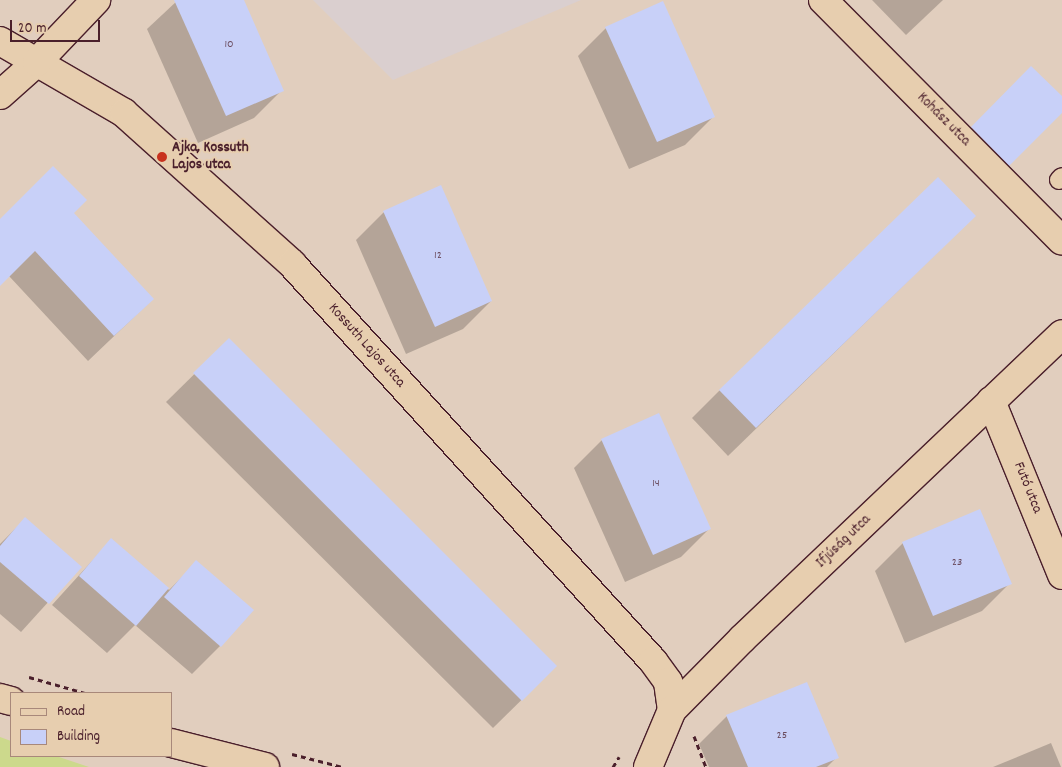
<!DOCTYPE html>
<meta charset="utf-8">
<style>
body{margin:0}
#map{position:relative;width:1062px;height:767px;overflow:hidden;background:#e1cebe;font-family:Dekko,sans-serif}
div>[style]{position:absolute}
.built>*{inset:0;background:#dacfcf}
.green>*{inset:0;background:#ccd98c}
.shadow>*{inset:0;background:#0003}
.building>*{inset:0;background:#c8d0f8}
.path>*{height:3px;margin-top:-1.5px;transform-origin:0;background:repeating-linear-gradient(90deg,#4a1f2b 0 5px,transparent 0 9px)}
.roads{filter:drop-shadow(1px 0 #4a1f2b) drop-shadow(-1px 0 #4a1f2b) drop-shadow(0 1px #4a1f2b) drop-shadow(0 -1px #4a1f2b)}
.service>*{height:18px;margin:-9px;padding:0 9px;transform-origin:9px;border-radius:9px;background:#e7ceaf}
.minor>*{height:28px;margin:-14px;padding:0 14px;transform-origin:14px;border-radius:14px;background:#e7ceaf}
.secondary>*{height:28px;margin:-14px;padding:0 14px;transform-origin:14px;border-radius:14px;background:#e7ceaf}
.dots>*{width:14px;height:14px;translate:-50% -50%;box-sizing:border-box;border:2px solid #e7ceaf;border-radius:50%}
span{translate:-50% -50%;white-space:nowrap;text-align:center;line-height:1.15;-webkit-text-stroke:4px #e7ceaf;paint-order:stroke}
.number-label{font-size:12px;color:#6a4b5e}
.number-label span{-webkit-text-stroke-width:0}
.street-label{font-size:15px;color:#4a1f2b}
.poi-label{font-size:15px;color:#4a1f2b;font-weight:700}
.left{translate:0 -50%;text-align:left}
.legend{position:absolute;left:10px;top:692px;width:162px;height:65px;box-sizing:border-box;background:#e7ceaf;border:1px solid #a8887a;margin:0;padding:6px 9px;list-style:none;font-size:15px;color:#4a1f2b}
.legend li{display:flex;align-items:center;gap:10px;height:25px}
.legend b{width:25px;border:1px solid #a8887a}
.scale{position:absolute;left:10px;top:20px;width:90px;height:22px;box-sizing:border-box;border:2px solid #4a1f2b;border-top:0;padding-left:6px;font-size:15px;line-height:18px;white-space:nowrap;color:#4a1f2b;-webkit-text-stroke:4px #e7ceaf;paint-order:stroke}
</style>
<div id="map">
<div class="built">
<i style="clip-path:polygon(313px 0,581px 0,393px 80px)"></i>
</div>
<div class="green">
<i style="clip-path:polygon(0 737px,11px 741px,11px 756px,56px 756px,89px 767px,0 767px)"></i>
</div>
<div class="shadow">
<i style="clip-path:polygon(178px 0,242px 0,282px 90px,254px 118px,198px 143px,147px 29px)"></i>
<i style="clip-path:polygon(872px 0,943px 0,906px 35px)"></i>
<i style="clip-path:polygon(606px 28px,713px 117px,685px 145px,629px 169px,578px 56px)"></i>
<i style="clip-path:polygon(1031px 68px,1062px 98px,1062px 111px,1003px 171px,966px 134px)"></i>
<i style="clip-path:polygon(384px 212px,491px 301px,463px 329px,406px 354px,356px 240px)"></i>
<i style="clip-path:polygon(72px 213px,153px 299px,88px 361px,9px 276px,0 285px,0 220px)"></i>
<i style="clip-path:polygon(946px 244px,728px 456px,692px 418px,720px 390px)"></i>
<i style="clip-path:polygon(229px 340px,556px 666px,493px 728px,166px 402px)"></i>
<i style="clip-path:polygon(602px 440px,709px 529px,681px 557px,625px 582px,574px 468px)"></i>
<i style="clip-path:polygon(25px 519px,80px 567px,21px 632px,0 614px,0 544px)"></i>
<i style="clip-path:polygon(111px 540px,169px 590px,197px 562px,220px 646px,192px 674px,135px 625px,107px 653px,52px 605px)"></i>
<i style="clip-path:polygon(903px 543px,1010px 583px,982px 611px,905px 643px,875px 571px)"></i>
<i style="clip-path:polygon(727px 716px,837px 757px,827px 767px,709px 767px,699px 744px)"></i>
<i style="clip-path:polygon(1051px 743px,1061px 767px,993px 767px)"></i>
</div>
<div class="building">
<i style="clip-path:polygon(174px 0,244px 0,284px 91px,226px 116px)"></i>
<i style="clip-path:polygon(663px 1px,715px 117px,657px 142px,605px 27px)"></i>
<i style="clip-path:polygon(1031px 66px,1062px 96px,1062px 113px,1009px 166px,971px 127px)"></i>
<i style="clip-path:polygon(53px 166px,87px 200px,74px 213px,154px 299px,114px 336px,35px 251px,0 286px,0 219px)"></i>
<i style="clip-path:polygon(938px 177px,976px 216px,756px 428px,719px 390px)"></i>
<i style="clip-path:polygon(441px 185px,492px 301px,435px 327px,383px 211px)"></i>
<i style="clip-path:polygon(229px 338px,557px 666px,522px 701px,193px 373px)"></i>
<i style="clip-path:polygon(659px 413px,711px 529px,653px 555px,601px 439px)"></i>
<i style="clip-path:polygon(980px 509px,1012px 584px,933px 616px,902px 542px)"></i>
<i style="clip-path:polygon(25px 517px,82px 567px,49px 604px,0 562px,0 546px)"></i>
<i style="clip-path:polygon(111px 538px,169px 588px,136px 626px,79px 576px)"></i>
<i style="clip-path:polygon(196px 560px,254px 610px,221px 647px,164px 597px)"></i>
<i style="clip-path:polygon(807px 682px,839px 758px,816px 767px,748px 767px,726px 715px)"></i>
</div>
<div class="path">
<i style="left:29px;top:677px;width:58px;rotate:15.9deg"></i>
<i style="left:694px;top:736px;width:33px;rotate:69deg"></i>
<i style="left:292px;top:754px;width:53px;rotate:14.3deg"></i>
<i style="left:613px;top:767px;width:12px;rotate:-59deg"></i>
</div>
<div class="roads">
<div class="service">
<i style="left:1059px;top:180px;width:4px;rotate:-45deg"></i>
</div>
<div class="minor">
<i style="left:823px;top:0;width:339px;rotate:45.2deg"></i>
<i style="left:0;top:41px;width:143px;rotate:30.1deg"></i>
<i style="left:124px;top:113px;width:226px;rotate:41.9deg"></i>
<i style="left:292px;top:264px;width:537px;rotate:47.72deg"></i>
<i style="left:653px;top:661px;width:26px;rotate:54deg"></i>
<i style="left:668px;top:682px;width:28px;rotate:82deg"></i>
<i style="left:0;top:95px;width:50px;rotate:-41.7deg"></i>
<i style="left:37px;top:62px;width:86px;rotate:-46.4deg"></i>
<i style="left:991px;top:401px;width:188px;rotate:67.8deg"></i>
<i style="left:648px;top:767px;width:62px;rotate:-67.2deg"></i>
<i style="left:672px;top:710px;width:100px;rotate:-45.4deg"></i>
<i style="left:742px;top:639px;width:442px;rotate:-43.6deg"></i>
</div>
<div class="secondary">
<i style="left:0;top:698px;width:11px;rotate:15deg"></i>
<i style="left:171px;top:743px;width:97px;rotate:14.3deg"></i>
</div>
</div>
<div class="dots">
<i style="left:162px;top:157px;background:#c8321e"></i>
</div>
<div class="number-label">
<span style="left:229px;top:45px">10</span>
<span style="left:438px;top:256px">12</span>
<span style="left:656px;top:484px">14</span>
<span style="left:957px;top:563px">23</span>
<span style="left:782px;top:736px">25</span>
</div>
<div class="street-label">
<span style="left:943px;top:120px;rotate:45deg">Kohász utca</span>
<span style="left:366px;top:346px;rotate:48deg">Kossuth Lajos utca</span>
<span style="left:1027px;top:488px;rotate:68deg">Futó utca</span>
<span style="left:844px;top:542px;rotate:-44deg">Ifjúság utca</span>
</div>
<div class="poi-label">
<span class="left" style="left:172px;top:157px">Ajka, Kossuth<br>Lajos utca</span>
</div>
<ul class="legend">
<li><b style="height:6px;background:#e7ceaf"></b>Road</li>
<li><b style="height:14px;background:#c8d0f8"></b>Building</li>
</ul>
<div class="scale">20 m</div>
</div>
